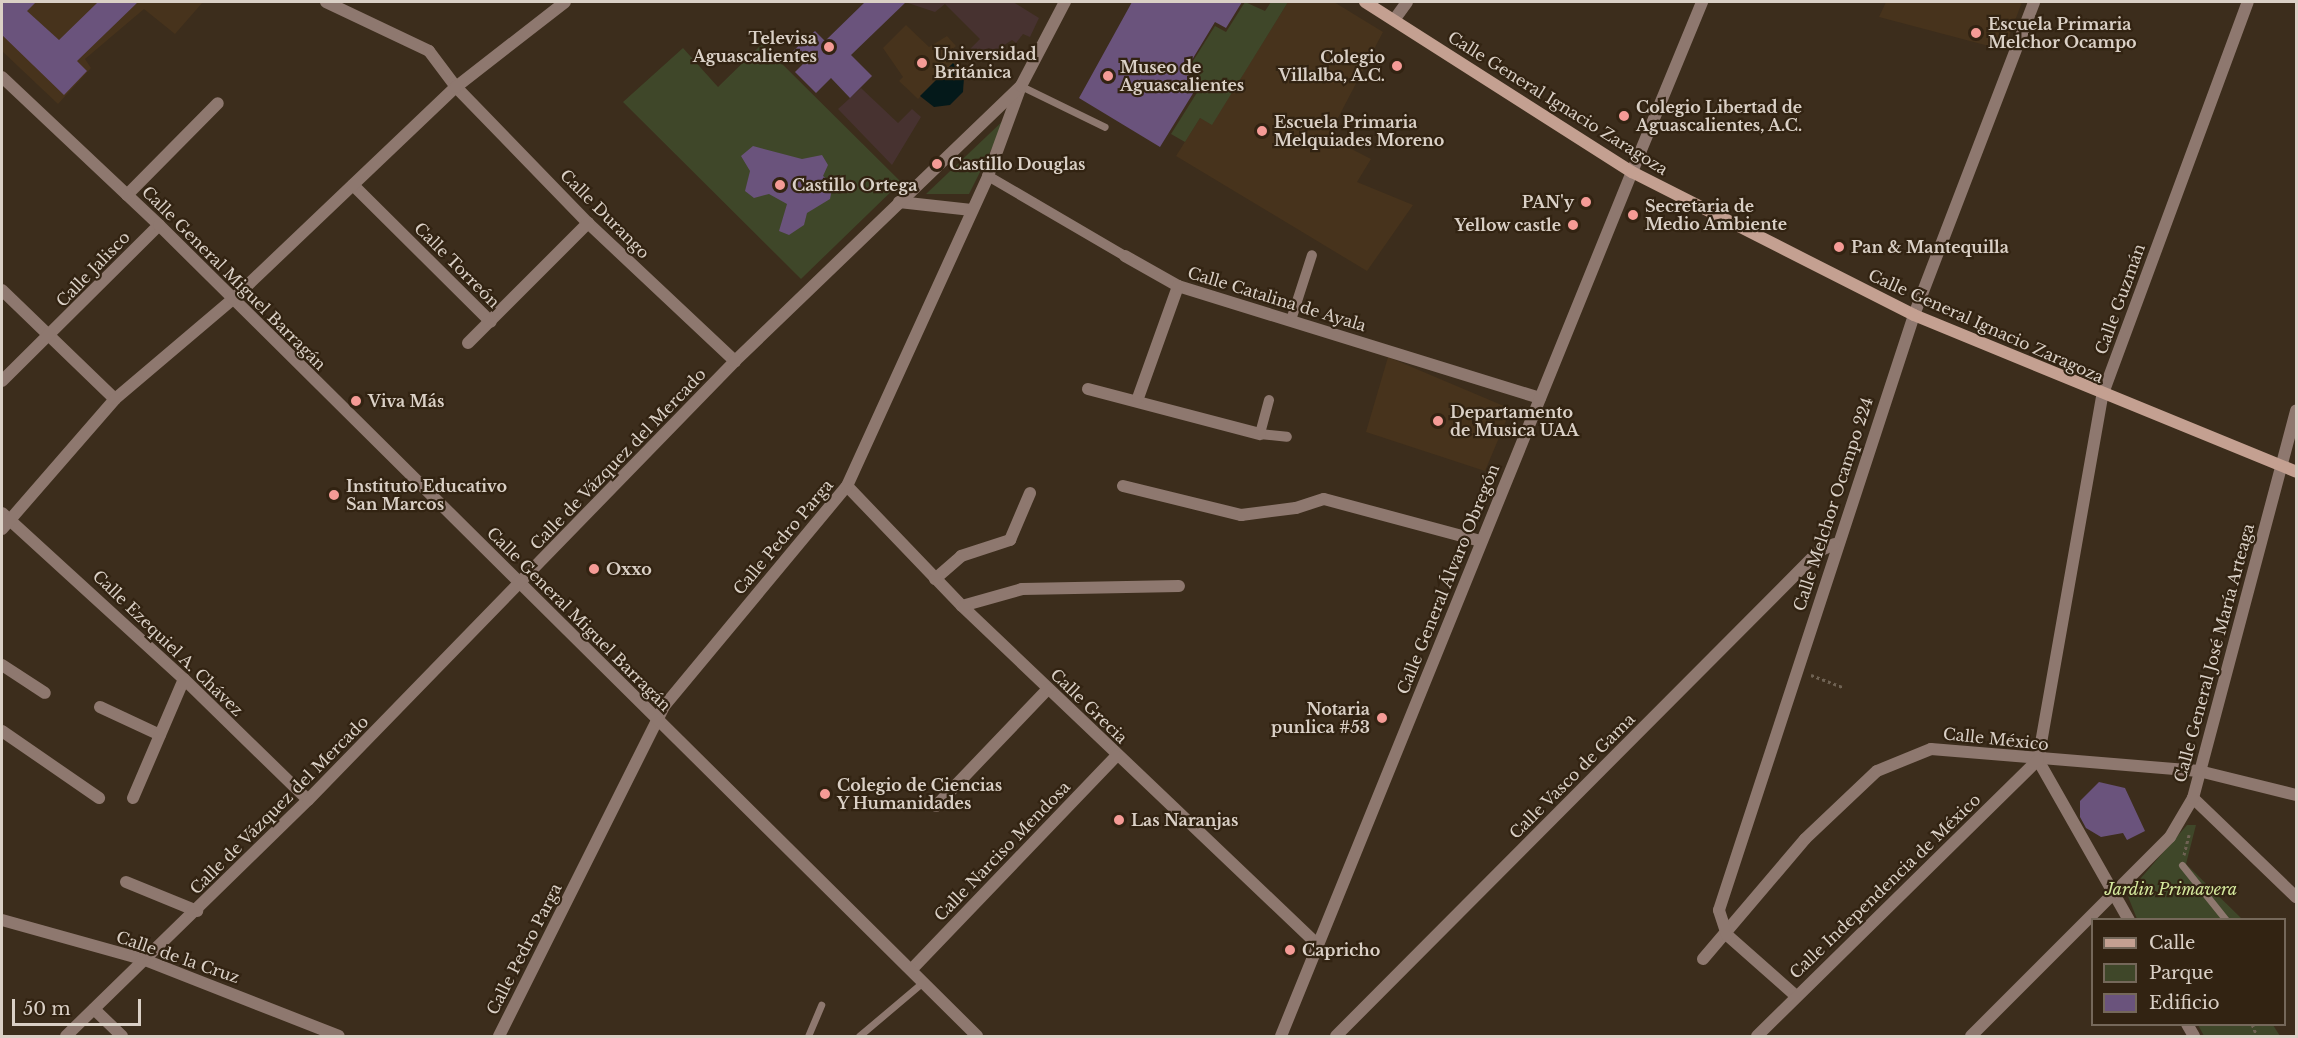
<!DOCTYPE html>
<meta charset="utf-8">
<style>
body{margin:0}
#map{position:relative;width:2298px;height:1038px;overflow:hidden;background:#3c2d1c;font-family:"Libre Baskerville",serif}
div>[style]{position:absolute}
.commercial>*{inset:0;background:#473230}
.built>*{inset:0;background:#47331c}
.green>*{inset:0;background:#3f4729}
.water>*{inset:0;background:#04191a}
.building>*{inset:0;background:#6a537c}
.path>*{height:3px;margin-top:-1.5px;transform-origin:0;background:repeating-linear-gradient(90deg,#6f6253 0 3px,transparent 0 6px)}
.service>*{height:7px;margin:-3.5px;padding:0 3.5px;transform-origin:3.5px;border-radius:3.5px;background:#8e786f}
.pedestrian>*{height:10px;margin:-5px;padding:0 5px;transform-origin:5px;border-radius:5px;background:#8e786f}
.minor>*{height:12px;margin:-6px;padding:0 6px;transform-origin:6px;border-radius:6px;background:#8e786f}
.tertiary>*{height:12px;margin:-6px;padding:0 6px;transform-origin:6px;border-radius:6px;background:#8e786f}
.secondary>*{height:12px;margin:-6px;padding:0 6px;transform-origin:6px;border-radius:6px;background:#c4a091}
.dots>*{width:16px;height:16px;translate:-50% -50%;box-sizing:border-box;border:3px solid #322312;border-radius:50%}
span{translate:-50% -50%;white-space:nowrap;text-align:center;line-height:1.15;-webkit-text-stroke:4.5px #322312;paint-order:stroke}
.poi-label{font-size:16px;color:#dad0c6;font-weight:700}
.left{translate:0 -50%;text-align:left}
.right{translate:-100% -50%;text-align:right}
.street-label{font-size:16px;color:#dad0c6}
.park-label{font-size:16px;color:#d4e89d;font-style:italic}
.frame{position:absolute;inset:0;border:3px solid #dad0c6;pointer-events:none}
.legend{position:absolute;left:2091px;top:918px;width:195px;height:108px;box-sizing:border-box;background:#322312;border:2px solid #75685a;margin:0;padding:8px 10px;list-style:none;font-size:18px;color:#dad0c6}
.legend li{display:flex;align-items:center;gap:12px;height:30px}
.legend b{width:30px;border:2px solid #75685a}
.scale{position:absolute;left:12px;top:999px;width:129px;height:27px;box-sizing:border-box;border:3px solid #dad0c6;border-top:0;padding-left:8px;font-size:18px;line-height:21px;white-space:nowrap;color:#dad0c6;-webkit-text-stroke:4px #322312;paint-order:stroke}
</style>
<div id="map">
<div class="commercial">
<i style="clip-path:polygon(905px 2px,1013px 2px,1039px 18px,1030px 37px,1023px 34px,1016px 43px,1012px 40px,978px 62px,966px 53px,980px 39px,945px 4px,935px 12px)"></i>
<i style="clip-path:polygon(861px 88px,898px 123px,912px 109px,921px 117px,892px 165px,838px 109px)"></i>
</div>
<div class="built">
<i style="clip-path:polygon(2px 2px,203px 2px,175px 34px,144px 9px,85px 59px,91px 68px,58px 104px,2px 51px)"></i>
<i style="clip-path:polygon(1288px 2px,1334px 2px,1383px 32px,1328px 137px,1371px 159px,1357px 182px,1413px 205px,1367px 271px,1176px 156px,1200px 118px,1212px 124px)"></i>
<i style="clip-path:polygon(1886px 2px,2022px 2px,2004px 50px,1879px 17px)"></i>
<i style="clip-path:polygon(906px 25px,929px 47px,947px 36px,956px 46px,949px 52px,957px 60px,918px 99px,899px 81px,903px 77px,883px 48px)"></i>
<i style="clip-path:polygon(1388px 357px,1511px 409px,1485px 471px,1366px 432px)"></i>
</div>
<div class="green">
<i style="clip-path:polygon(1245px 2px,1265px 11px,1271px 2px,1288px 2px,1212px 125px,1200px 118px,1185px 142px,1171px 134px,1203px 83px,1186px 72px,1215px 26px,1226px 32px)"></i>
<i style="clip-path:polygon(762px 44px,901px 182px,801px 279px,623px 102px,683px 48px,718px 87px)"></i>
<i style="clip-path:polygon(1008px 116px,969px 194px,926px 194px)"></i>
<i style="clip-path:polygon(2187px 825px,2196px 825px,2186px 864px,2242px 919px,2137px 919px,2127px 894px)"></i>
<i style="clip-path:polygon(2198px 1025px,2273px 1025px,2280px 1036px,2204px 1036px)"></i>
</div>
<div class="water">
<i style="clip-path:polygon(953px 63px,964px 77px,963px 92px,950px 105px,934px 107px,920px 96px)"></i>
</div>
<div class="building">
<i style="clip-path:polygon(2px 2px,36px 2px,27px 11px,59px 40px,98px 2px,138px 2px,77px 61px,87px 71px,64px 95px,2px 35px)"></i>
<i style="clip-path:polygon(865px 2px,906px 2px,851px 55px,872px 76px,850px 98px,831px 78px,816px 93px,795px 72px,803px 64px,792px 52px,815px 31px,825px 41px)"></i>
<i style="clip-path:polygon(1132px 2px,1242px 2px,1226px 28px,1215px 22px,1184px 73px,1200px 82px,1160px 147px,1079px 98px)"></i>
<i style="clip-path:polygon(753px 146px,802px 159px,822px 155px,828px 165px,823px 176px,833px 184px,830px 199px,807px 213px,804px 225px,789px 235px,779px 231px,787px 204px,769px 194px,754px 198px,745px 191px,750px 171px,741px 156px)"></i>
<i style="clip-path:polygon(2099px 782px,2125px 788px,2145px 831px,2127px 840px,2123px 833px,2101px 837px,2086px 828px,2080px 817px,2080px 801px)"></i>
</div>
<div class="path">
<i style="left:1811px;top:675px;width:34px;rotate:21deg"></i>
<i style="left:2184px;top:855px;width:21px;rotate:-76deg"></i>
<i style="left:2252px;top:1024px;width:13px;rotate:67deg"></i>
</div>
<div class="service">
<i style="left:1021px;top:86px;width:93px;rotate:26deg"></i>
<i style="left:2182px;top:865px;width:70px;rotate:51.3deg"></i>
<i style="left:808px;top:1036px;width:34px;rotate:-67deg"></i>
<i style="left:859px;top:1036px;width:85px;rotate:-40.2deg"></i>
</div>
<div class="pedestrian">
<i style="left:988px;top:176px;width:159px;rotate:30.3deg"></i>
<i style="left:1291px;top:320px;width:68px;rotate:-72.1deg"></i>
<i style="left:1269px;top:400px;width:35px;rotate:105deg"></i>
<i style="left:1260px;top:434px;width:27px;rotate:6deg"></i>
</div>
<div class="minor">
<i style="left:326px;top:2px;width:114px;rotate:25.4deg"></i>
<i style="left:429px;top:51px;width:45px;rotate:53.1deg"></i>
<i style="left:456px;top:87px;width:190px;rotate:45.9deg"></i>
<i style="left:588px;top:223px;width:202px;rotate:43.2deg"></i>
<i style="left:1394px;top:20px;width:22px;rotate:-54deg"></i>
<i style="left:353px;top:185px;width:194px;rotate:44.8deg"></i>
<i style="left:127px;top:195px;width:129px;rotate:-45.3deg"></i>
<i style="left:899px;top:202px;width:73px;rotate:6.3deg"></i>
<i style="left:1125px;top:256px;width:61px;rotate:29.5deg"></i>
<i style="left:1178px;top:286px;width:379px;rotate:17.2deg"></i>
<i style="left:2px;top:290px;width:157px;rotate:44deg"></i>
<i style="left:468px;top:343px;width:170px;rotate:-45deg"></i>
<i style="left:2px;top:381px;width:221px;rotate:-44.8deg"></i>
<i style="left:1088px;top:389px;width:178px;rotate:14.7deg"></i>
<i style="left:1138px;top:398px;width:119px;rotate:-70.3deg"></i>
<i style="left:847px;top:486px;width:166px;rotate:46.2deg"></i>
<i style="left:962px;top:606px;width:489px;rotate:43.6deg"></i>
<i style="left:1123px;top:486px;width:122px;rotate:13.8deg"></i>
<i style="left:1241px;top:515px;width:55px;rotate:-7.3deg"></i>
<i style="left:1296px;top:508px;width:29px;rotate:-18deg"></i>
<i style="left:1324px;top:499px;width:163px;rotate:15deg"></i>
<i style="left:2px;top:513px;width:246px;rotate:42.4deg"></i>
<i style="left:184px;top:679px;width:173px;rotate:44.3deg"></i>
<i style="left:2px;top:529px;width:172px;rotate:-49deg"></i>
<i style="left:115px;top:399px;width:155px;rotate:-40.3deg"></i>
<i style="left:233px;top:299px;width:308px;rotate:-43.6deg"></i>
<i style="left:456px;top:87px;width:138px;rotate:-37.9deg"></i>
<i style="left:935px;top:579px;width:35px;rotate:-41deg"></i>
<i style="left:961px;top:556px;width:52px;rotate:-18.1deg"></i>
<i style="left:1010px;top:540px;width:51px;rotate:-66.9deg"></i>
<i style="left:962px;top:606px;width:62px;rotate:-15.8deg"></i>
<i style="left:1022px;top:589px;width:157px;rotate:-1.1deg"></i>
<i style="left:2px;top:665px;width:51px;rotate:33.1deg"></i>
<i style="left:100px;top:707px;width:66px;rotate:25deg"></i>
<i style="left:2px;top:731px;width:118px;rotate:34.6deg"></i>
<i style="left:2038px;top:760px;width:370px;rotate:-80deg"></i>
<i style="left:2102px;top:396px;width:420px;rotate:-69.7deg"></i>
<i style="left:2038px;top:760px;width:184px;rotate:60.4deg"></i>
<i style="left:133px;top:798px;width:129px;rotate:-66.8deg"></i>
<i style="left:2193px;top:798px;width:143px;rotate:43.9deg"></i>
<i style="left:936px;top:806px;width:162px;rotate:-46.3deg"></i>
<i style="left:126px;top:882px;width:77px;rotate:22.2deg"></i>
<i style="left:2px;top:920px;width:148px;rotate:15.6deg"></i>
<i style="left:145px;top:960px;width:208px;rotate:21.4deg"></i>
<i style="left:1703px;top:959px;width:157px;rotate:-49.6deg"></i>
<i style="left:1805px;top:839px;width:99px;rotate:-43.4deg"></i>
<i style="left:1877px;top:771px;width:58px;rotate:-22.2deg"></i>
<i style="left:1931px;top:749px;width:269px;rotate:4.7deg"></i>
<i style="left:2199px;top:771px;width:100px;rotate:13.9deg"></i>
<i style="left:912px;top:969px;width:295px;rotate:-46.2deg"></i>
<i style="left:1796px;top:996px;width:92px;rotate:-138.5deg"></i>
<i style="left:1727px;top:935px;width:26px;rotate:-108deg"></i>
<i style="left:1719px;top:910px;width:626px;rotate:-71.85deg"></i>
<i style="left:1914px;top:315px;width:335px;rotate:-69deg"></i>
<i style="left:94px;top:1009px;width:39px;rotate:44deg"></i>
<i style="left:2187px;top:1024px;width:14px;rotate:60deg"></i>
<i style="left:499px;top:1036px;width:370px;rotate:-63.4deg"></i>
<i style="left:665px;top:705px;width:285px;rotate:-50.3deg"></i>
<i style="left:847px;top:486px;width:341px;rotate:-65.5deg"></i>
<i style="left:988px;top:176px;width:96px;rotate:-69.9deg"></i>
<i style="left:1281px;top:1036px;width:933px;rotate:-67.89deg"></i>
<i style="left:1336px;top:1036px;width:684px;rotate:-45.12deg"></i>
<i style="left:1819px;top:551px;width:17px;rotate:-24deg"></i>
<i style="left:1757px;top:1036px;width:394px;rotate:-44.5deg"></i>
<i style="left:1971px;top:1036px;width:281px;rotate:-45deg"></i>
<i style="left:2170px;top:837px;width:45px;rotate:-59.5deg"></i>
<i style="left:2193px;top:798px;width:401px;rotate:-75.1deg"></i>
</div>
<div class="tertiary">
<i style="left:2px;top:77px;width:216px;rotate:43.3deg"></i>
<i style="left:159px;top:225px;width:1152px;rotate:44.75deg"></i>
<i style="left:1632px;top:172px;width:184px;rotate:-67.6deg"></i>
<i style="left:66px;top:1036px;width:338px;rotate:-44.3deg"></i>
<i style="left:308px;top:800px;width:612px;rotate:-45.79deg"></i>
<i style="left:735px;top:361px;width:397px;rotate:-43.9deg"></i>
<i style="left:1021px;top:86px;width:95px;rotate:-62.4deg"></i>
</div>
<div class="secondary">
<i style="left:1365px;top:2px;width:317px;rotate:32.5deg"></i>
<i style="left:1632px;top:172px;width:316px;rotate:26.9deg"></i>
<i style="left:1914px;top:315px;width:413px;rotate:22.3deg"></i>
</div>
<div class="dots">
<i style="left:1976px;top:33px;background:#f59b96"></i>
<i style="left:829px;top:47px;background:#f59b96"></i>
<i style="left:922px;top:63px;background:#f59b96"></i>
<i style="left:1397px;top:66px;background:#f59b96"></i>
<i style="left:1108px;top:76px;background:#f59b96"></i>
<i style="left:1624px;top:116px;background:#f59b96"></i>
<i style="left:1262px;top:131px;background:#f59b96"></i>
<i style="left:937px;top:164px;background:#f59b96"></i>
<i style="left:780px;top:185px;background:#f59b96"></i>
<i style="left:1586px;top:202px;background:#f59b96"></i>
<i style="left:1633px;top:215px;background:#f59b96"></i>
<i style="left:1573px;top:225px;background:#f59b96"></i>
<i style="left:1839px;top:247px;background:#f59b96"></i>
<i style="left:356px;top:401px;background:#f59b96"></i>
<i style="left:1438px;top:421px;background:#f59b96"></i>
<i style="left:334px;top:495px;background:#f59b96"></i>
<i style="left:594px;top:569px;background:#f59b96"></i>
<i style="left:1382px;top:718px;background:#f59b96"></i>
<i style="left:825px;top:794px;background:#f59b96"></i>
<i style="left:1119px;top:820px;background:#f59b96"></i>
<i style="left:1290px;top:950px;background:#f59b96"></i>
</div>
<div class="poi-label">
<span class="left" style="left:1988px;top:33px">Escuela Primaria<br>Melchor Ocampo</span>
<span class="right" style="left:817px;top:47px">Televisa<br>Aguascalientes</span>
<span class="left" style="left:934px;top:63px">Universidad<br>Británica</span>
<span class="right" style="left:1385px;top:66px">Colegio<br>Villalba, A.C.</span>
<span class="left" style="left:1120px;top:76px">Museo de<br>Aguascalientes</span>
<span class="left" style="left:1636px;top:116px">Colegio Libertad de<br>Aguascalientes, A.C.</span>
<span class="left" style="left:1274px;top:131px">Escuela Primaria<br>Melquiades Moreno</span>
<span class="left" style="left:949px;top:164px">Castillo Douglas</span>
<span class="left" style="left:792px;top:185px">Castillo Ortega</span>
<span class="right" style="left:1574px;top:202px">PAN'y</span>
<span class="left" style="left:1645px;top:215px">Secretaria de<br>Medio Ambiente</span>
<span class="right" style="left:1561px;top:225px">Yellow castle</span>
<span class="left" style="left:1851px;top:247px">Pan &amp; Mantequilla</span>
<span class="left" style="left:368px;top:401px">Viva Más</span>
<span class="left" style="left:1450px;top:421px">Departamento<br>de Musica UAA</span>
<span class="left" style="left:346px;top:495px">Instituto Educativo<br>San Marcos</span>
<span class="left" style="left:606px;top:569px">Oxxo</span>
<span class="right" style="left:1370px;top:718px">Notaria<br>punlica #53</span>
<span class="left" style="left:837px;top:794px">Colegio de Ciencias<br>Y Humanidades</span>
<span class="left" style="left:1131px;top:820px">Las Naranjas</span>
<span class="left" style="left:1302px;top:950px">Capricho</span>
</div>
<div class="street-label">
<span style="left:1558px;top:103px;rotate:32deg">Calle General Ignacio Zaragoza</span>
<span style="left:605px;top:214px;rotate:45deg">Calle Durango</span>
<span style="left:457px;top:265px;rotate:45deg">Calle Torreón</span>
<span style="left:93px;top:269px;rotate:-46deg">Calle Jalisco</span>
<span style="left:234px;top:278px;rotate:45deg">Calle General Miguel Barragán</span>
<span style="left:1277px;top:299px;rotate:17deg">Calle Catalina de Ayala</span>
<span style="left:2120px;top:299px;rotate:-70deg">Calle Guzmán</span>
<span style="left:1986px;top:326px;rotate:24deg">Calle General Ignacio Zaragoza</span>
<span style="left:618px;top:459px;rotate:-46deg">Calle de Vázquez del Mercado</span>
<span style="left:1833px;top:504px;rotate:-72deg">Calle Melchor Ocampo 224</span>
<span style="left:783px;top:537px;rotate:-50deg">Calle Pedro Parga</span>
<span style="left:1448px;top:579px;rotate:-68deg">Calle General Álvaro Obregón</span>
<span style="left:579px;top:619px;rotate:45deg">Calle General Miguel Barragán</span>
<span style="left:168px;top:643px;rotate:44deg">Calle Ezequiel A. Chávez</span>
<span style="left:2214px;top:653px;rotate:-75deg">Calle General José María Arteaga</span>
<span style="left:1089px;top:706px;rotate:44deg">Calle Grecia</span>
<span style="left:1996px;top:739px;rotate:6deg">Calle México</span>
<span style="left:1572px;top:776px;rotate:-45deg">Calle Vasco de Gama</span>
<span style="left:279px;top:805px;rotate:-45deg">Calle de Vázquez del Mercado</span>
<span style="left:1002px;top:851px;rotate:-46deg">Calle Narciso Mendosa</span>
<span style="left:1885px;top:886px;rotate:-44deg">Calle Independencia de México</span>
<span style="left:524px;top:949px;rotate:-63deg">Calle Pedro Parga</span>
<span style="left:178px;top:957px;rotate:19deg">Calle de la Cruz</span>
</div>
<div class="park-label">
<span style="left:2171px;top:889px">Jardin Primavera</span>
</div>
<div class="frame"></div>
<ul class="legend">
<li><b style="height:8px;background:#c4a091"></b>Calle</li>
<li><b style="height:16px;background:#3f4729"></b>Parque</li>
<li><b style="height:16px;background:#6a537c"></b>Edificio</li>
</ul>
<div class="scale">50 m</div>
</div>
